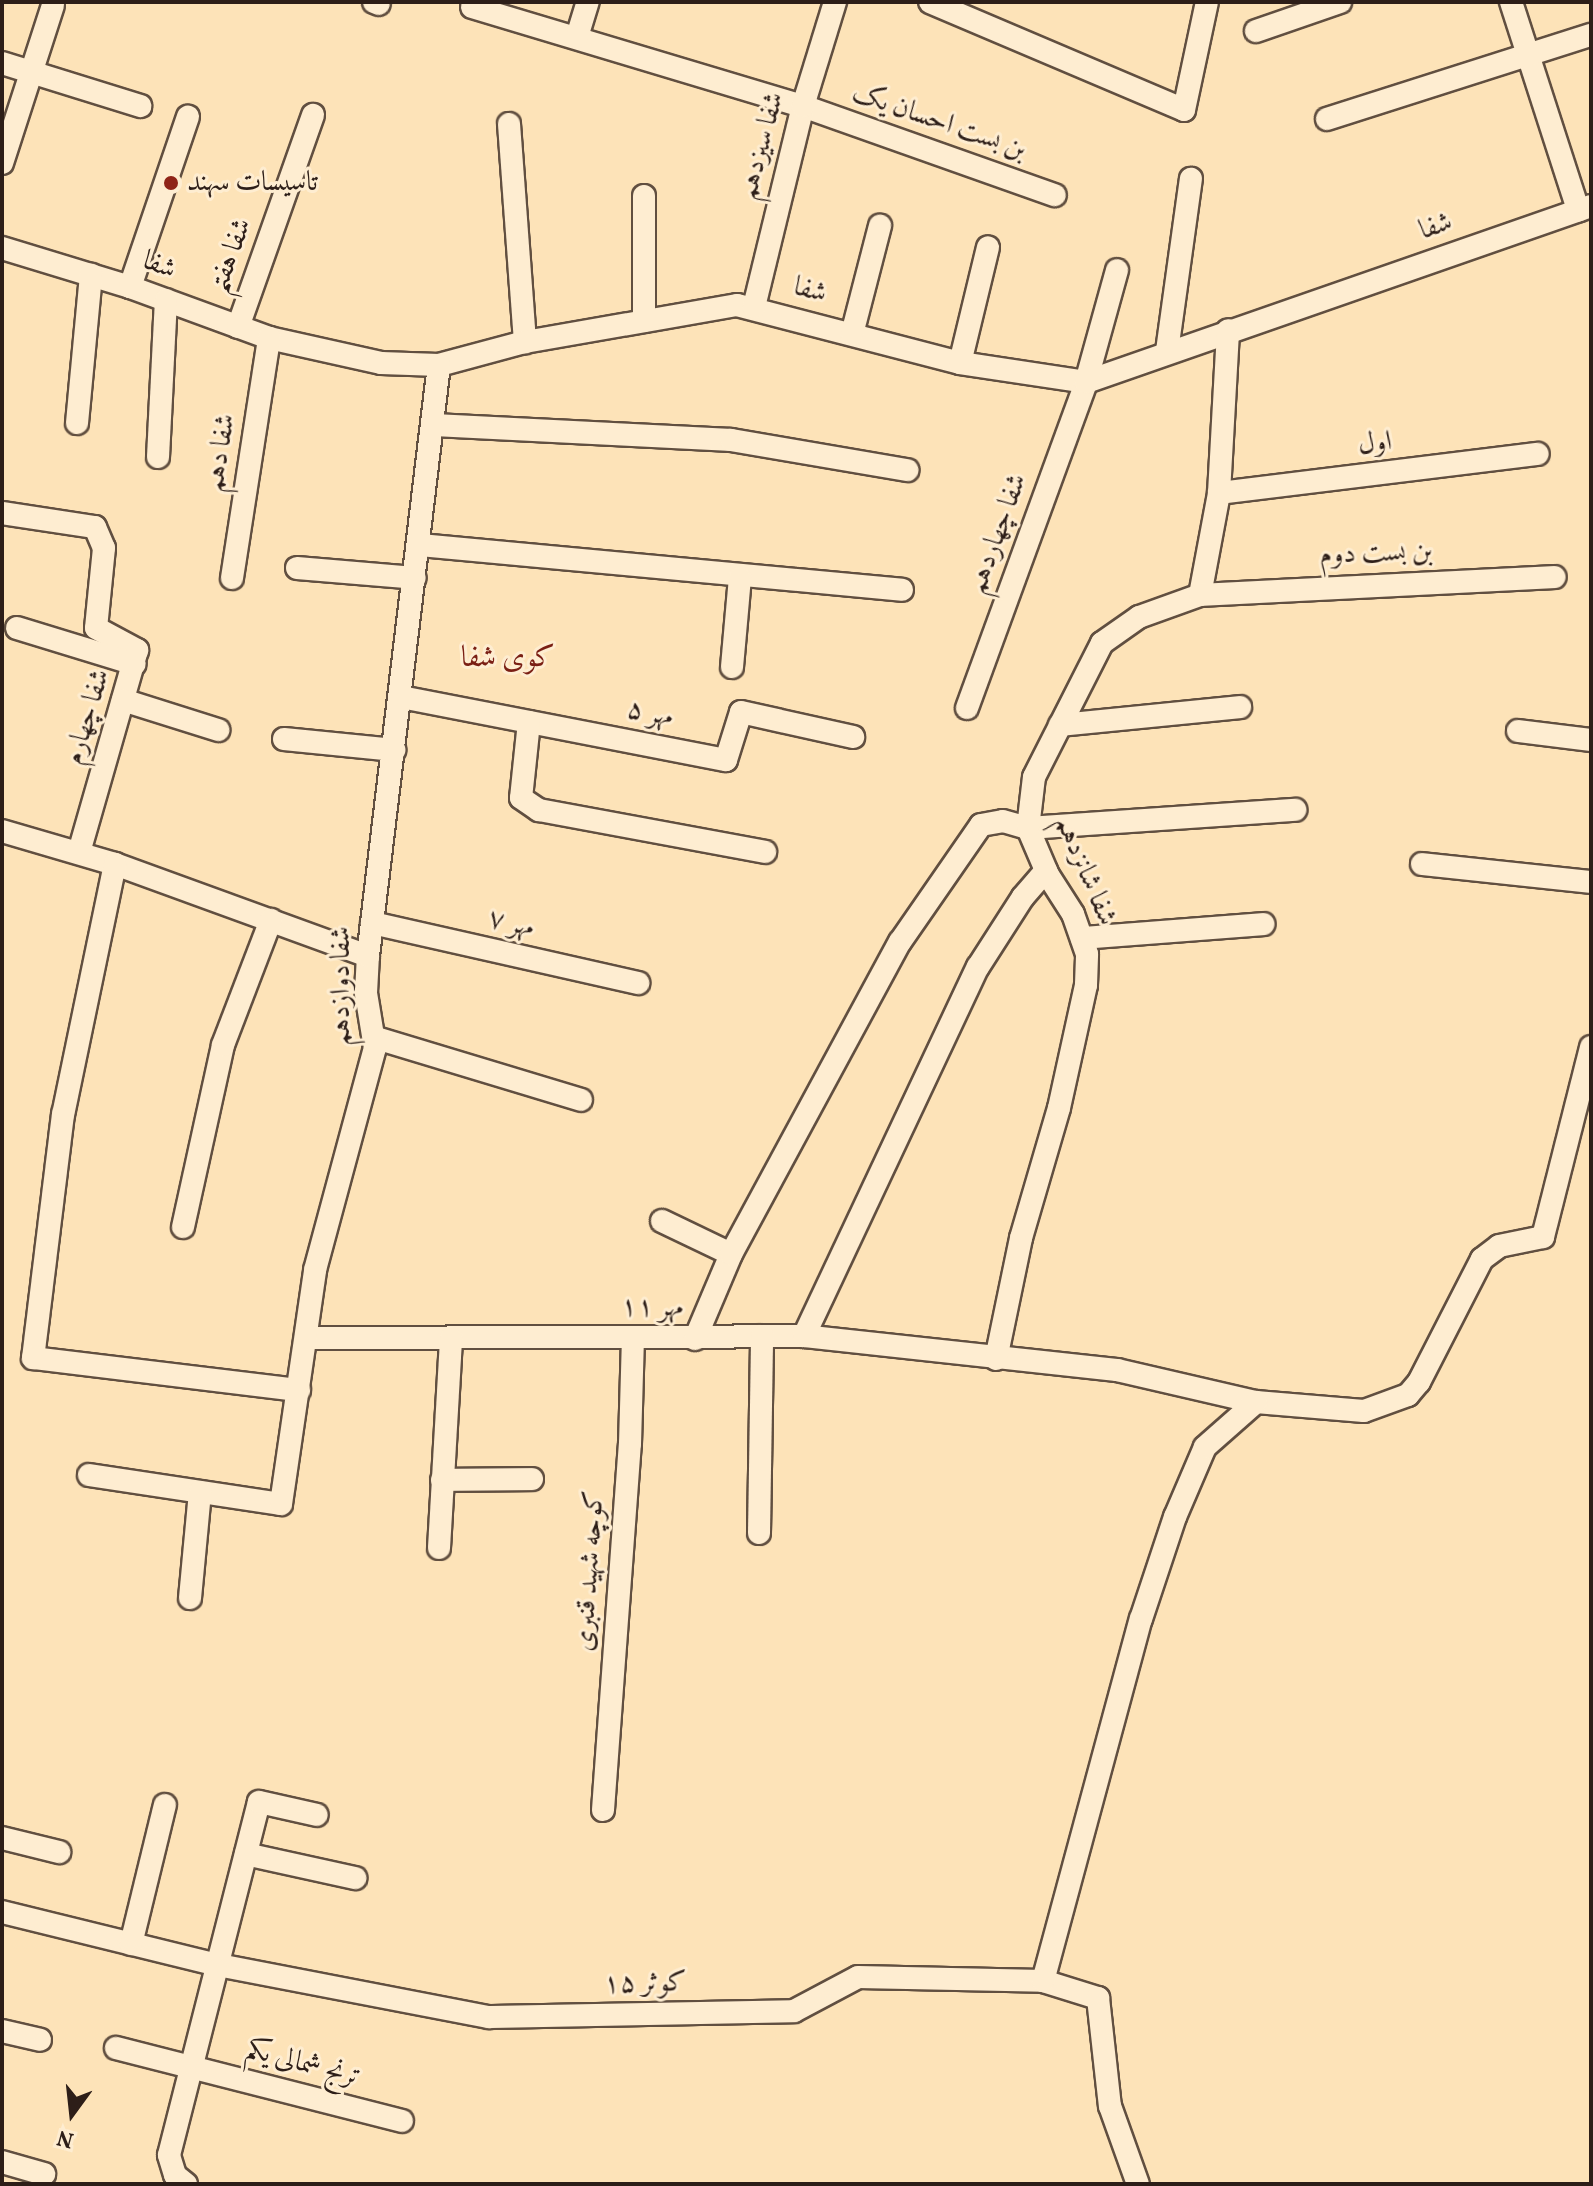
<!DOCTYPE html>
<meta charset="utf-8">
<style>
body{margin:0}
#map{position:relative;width:1593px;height:2186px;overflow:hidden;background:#fde3b8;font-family:Vollkorn,Amiri,serif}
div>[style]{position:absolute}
.roads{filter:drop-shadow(2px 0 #614f40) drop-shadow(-2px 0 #614f40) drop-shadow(0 2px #614f40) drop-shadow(0 -2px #614f40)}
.street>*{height:22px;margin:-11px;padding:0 11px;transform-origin:11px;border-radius:11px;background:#feedd1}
.dots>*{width:22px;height:22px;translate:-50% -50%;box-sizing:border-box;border:4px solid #feedd1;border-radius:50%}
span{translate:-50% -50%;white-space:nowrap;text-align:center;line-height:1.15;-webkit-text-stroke:6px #feedd1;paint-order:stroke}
.street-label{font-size:28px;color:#2d1e18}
.poi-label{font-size:28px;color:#2d1e18}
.left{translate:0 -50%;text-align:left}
.neighbourhood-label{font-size:30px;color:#7a1f14}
.frame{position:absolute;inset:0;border:4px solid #2d1e18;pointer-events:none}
.north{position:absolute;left:32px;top:2074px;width:80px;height:80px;-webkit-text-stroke:6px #feedd1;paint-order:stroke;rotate:195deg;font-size:22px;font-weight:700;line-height:32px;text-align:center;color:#2d1e18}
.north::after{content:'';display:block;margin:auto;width:28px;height:36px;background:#2d1e18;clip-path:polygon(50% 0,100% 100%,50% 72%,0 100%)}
</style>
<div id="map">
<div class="roads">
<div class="street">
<i style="left:374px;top:2px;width:5px;rotate:22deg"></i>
<i style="left:930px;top:2px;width:276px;rotate:23deg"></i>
<i style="left:1184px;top:110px;width:110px;rotate:-78deg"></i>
<i style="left:1511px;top:2px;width:219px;rotate:72.1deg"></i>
<i style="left:472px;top:7px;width:345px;rotate:16.7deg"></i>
<i style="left:803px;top:106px;width:267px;rotate:19.5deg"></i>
<i style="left:1256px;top:31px;width:89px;rotate:-19deg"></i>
<i style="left:577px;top:37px;width:37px;rotate:-73deg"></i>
<i style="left:2px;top:63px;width:145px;rotate:17.3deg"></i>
<i style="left:1327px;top:119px;width:277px;rotate:-17.7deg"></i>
<i style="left:509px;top:124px;width:219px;rotate:85.8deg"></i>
<i style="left:2px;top:163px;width:166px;rotate:-72.1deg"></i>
<i style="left:2px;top:248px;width:134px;rotate:16.9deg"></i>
<i style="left:130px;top:287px;width:148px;rotate:20.1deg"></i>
<i style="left:269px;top:338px;width:115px;rotate:12.6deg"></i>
<i style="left:381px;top:363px;width:58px;rotate:2deg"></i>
<i style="left:439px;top:365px;width:89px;rotate:-15deg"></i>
<i style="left:525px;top:342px;width:215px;rotate:-9.9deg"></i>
<i style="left:737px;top:305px;width:230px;rotate:14.6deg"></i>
<i style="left:960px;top:363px;width:127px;rotate:8.6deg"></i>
<i style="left:1086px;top:382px;width:535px;rotate:-19.21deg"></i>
<i style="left:130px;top:287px;width:180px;rotate:-71.2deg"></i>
<i style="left:754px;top:307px;width:207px;rotate:-76.3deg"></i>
<i style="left:803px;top:106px;width:109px;rotate:-72.9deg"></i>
<i style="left:644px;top:321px;width:125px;rotate:-90deg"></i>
<i style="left:238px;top:327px;width:225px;rotate:-70.5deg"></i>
<i style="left:852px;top:334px;width:112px;rotate:-75.5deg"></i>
<i style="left:1167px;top:351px;width:174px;rotate:-82.1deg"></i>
<i style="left:960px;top:363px;width:119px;rotate:-76.4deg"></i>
<i style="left:77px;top:423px;width:149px;rotate:-84.6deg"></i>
<i style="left:435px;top:425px;width:296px;rotate:2.9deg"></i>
<i style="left:731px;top:440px;width:179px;rotate:9.7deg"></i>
<i style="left:158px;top:457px;width:157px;rotate:-87.1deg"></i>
<i style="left:1219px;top:493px;width:321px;rotate:-7deg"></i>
<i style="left:2px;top:513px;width:94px;rotate:8.6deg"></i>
<i style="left:95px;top:527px;width:23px;rotate:67deg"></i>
<i style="left:104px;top:548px;width:80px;rotate:95.7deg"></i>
<i style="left:96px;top:628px;width:47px;rotate:28.2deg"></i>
<i style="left:137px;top:650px;width:210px;rotate:106deg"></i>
<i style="left:420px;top:545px;width:484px;rotate:5.3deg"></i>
<i style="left:297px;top:568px;width:118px;rotate:4.8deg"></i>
<i style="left:232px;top:578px;width:243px;rotate:-81.2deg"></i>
<i style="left:1200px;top:595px;width:104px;rotate:-79.4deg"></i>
<i style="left:1219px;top:493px;width:163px;rotate:-86.8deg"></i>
<i style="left:17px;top:628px;width:123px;rotate:17deg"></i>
<i style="left:732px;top:667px;width:89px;rotate:-84.9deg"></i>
<i style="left:401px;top:697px;width:331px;rotate:11deg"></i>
<i style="left:726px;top:760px;width:50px;rotate:-72.6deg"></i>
<i style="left:741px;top:712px;width:115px;rotate:12.6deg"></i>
<i style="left:123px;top:700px;width:100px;rotate:17.5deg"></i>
<i style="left:967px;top:708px;width:347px;rotate:-69.9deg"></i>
<i style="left:1086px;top:382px;width:116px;rotate:-74.5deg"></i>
<i style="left:529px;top:722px;width:76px;rotate:96deg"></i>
<i style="left:521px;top:798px;width:22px;rotate:34deg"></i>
<i style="left:539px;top:810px;width:230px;rotate:10.5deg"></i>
<i style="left:1060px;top:725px;width:181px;rotate:-5.7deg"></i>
<i style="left:1518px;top:731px;width:74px;rotate:7deg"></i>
<i style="left:284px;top:739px;width:111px;rotate:5.7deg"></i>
<i style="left:2px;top:831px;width:118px;rotate:16.3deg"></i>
<i style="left:115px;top:864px;width:269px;rotate:20deg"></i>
<i style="left:115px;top:864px;width:255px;rotate:101.7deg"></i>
<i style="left:63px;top:1114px;width:246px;rotate:97deg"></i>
<i style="left:33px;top:1358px;width:268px;rotate:6.9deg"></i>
<i style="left:1422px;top:864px;width:170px;rotate:6.1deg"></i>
<i style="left:372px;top:923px;width:273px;rotate:12.7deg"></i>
<i style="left:1082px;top:938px;width:182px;rotate:-4.4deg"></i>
<i style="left:376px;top:1038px;width:214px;rotate:16.8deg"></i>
<i style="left:662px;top:1221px;width:76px;rotate:25.6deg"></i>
<i style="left:183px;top:1227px;width:186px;rotate:-77.6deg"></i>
<i style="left:223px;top:1045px;width:134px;rotate:-69deg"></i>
<i style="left:804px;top:1336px;width:408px;rotate:-64.8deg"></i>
<i style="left:978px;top:967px;width:83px;rotate:-57.3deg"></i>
<i style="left:1023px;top:897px;width:35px;rotate:-49deg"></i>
<i style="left:306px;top:1338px;width:498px;rotate:-0.2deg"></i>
<i style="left:804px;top:1336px;width:315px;rotate:6.2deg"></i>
<i style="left:1117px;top:1370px;width:143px;rotate:13deg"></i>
<i style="left:1256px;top:1402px;width:108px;rotate:4.8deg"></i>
<i style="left:1364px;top:1411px;width:47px;rotate:-20deg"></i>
<i style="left:1408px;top:1395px;width:17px;rotate:-50deg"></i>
<i style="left:1419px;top:1382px;width:138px;rotate:-62.9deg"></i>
<i style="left:1482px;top:1259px;width:21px;rotate:-37deg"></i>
<i style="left:1499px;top:1246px;width:45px;rotate:-11.6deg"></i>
<i style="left:1543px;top:1237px;width:196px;rotate:-75.8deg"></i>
<i style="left:695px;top:1339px;width:92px;rotate:-67deg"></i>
<i style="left:731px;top:1254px;width:355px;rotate:-61.6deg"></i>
<i style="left:900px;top:942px;width:142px;rotate:-55.3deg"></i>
<i style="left:981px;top:825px;width:22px;rotate:-10deg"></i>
<i style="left:1003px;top:821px;width:26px;rotate:16deg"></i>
<i style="left:1028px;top:828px;width:268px;rotate:-3.9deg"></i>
<i style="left:996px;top:1359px;width:124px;rotate:-78.3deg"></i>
<i style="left:1021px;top:1238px;width:135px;rotate:-73.7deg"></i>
<i style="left:1059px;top:1108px;width:126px;rotate:-77.6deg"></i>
<i style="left:1086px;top:985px;width:31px;rotate:-88deg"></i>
<i style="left:1087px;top:954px;width:42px;rotate:-109.3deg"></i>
<i style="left:1073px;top:914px;width:46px;rotate:-122.7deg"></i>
<i style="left:1048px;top:875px;width:51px;rotate:-113.1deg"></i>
<i style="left:1028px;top:828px;width:51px;rotate:-83.3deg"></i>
<i style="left:1034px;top:777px;width:150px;rotate:-63.1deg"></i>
<i style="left:1102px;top:643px;width:45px;rotate:-35.1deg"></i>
<i style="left:1139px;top:617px;width:65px;rotate:-19.8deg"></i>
<i style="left:1200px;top:595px;width:355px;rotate:-2.9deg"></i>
<i style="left:89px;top:1475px;width:194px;rotate:8.6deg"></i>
<i style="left:281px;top:1504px;width:236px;rotate:-81.7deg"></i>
<i style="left:315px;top:1270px;width:230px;rotate:-74.9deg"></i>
<i style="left:375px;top:1048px;width:56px;rotate:-99.3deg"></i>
<i style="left:366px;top:993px;width:37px;rotate:-87deg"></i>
<i style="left:368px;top:956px;width:595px;rotate:-83.15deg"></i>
<i style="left:442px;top:1480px;width:90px;rotate:-0.6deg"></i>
<i style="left:759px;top:1533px;width:197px;rotate:-89.1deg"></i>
<i style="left:439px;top:1548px;width:210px;rotate:-86.7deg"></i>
<i style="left:190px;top:1598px;width:106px;rotate:-84.6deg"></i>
<i style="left:603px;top:1810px;width:367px;rotate:-85.8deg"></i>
<i style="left:630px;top:1444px;width:107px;rotate:-88.4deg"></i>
<i style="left:2px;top:1838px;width:59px;rotate:13.8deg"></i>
<i style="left:246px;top:1854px;width:112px;rotate:12.4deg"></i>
<i style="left:2px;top:1912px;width:222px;rotate:13.8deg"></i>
<i style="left:218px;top:1965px;width:276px;rotate:10.9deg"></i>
<i style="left:489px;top:2017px;width:305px;rotate:-1.1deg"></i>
<i style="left:794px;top:2011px;width:72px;rotate:-28deg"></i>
<i style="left:858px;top:1977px;width:185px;rotate:1.2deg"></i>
<i style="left:1043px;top:1981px;width:58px;rotate:17.2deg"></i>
<i style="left:1098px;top:1998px;width:109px;rotate:83.7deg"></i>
<i style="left:1110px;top:2106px;width:83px;rotate:70.3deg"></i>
<i style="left:131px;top:1944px;width:143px;rotate:-76.3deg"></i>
<i style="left:1043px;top:1981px;width:375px;rotate:-74.9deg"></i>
<i style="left:1141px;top:1619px;width:108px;rotate:-71.6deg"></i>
<i style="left:1175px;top:1517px;width:76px;rotate:-66.8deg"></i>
<i style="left:1205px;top:1447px;width:68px;rotate:-41.4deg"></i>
<i style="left:2px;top:2031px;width:39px;rotate:13deg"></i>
<i style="left:116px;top:2048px;width:295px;rotate:14.3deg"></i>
<i style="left:2px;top:2162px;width:44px;rotate:15.9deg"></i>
<i style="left:186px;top:2184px;width:14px;rotate:-141deg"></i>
<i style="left:175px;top:2175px;width:21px;rotate:-107deg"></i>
<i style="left:169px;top:2155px;width:364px;rotate:-75.7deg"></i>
<i style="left:259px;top:1802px;width:59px;rotate:12.6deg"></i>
</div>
</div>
<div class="dots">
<i style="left:171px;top:183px;background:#8f2418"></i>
</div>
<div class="street-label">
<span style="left:939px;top:122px;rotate:19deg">بن بست احسان یک</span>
<span style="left:762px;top:146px;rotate:-75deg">شفا سیزدهم</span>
<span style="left:1436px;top:227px;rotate:-19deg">شفا</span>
<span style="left:231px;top:256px;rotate:-70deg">شفا هفتم</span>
<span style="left:159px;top:266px;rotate:20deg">شفا</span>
<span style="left:810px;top:291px;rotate:15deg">شفا</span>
<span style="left:1375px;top:444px;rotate:-7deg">اول</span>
<span style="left:221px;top:453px;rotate:-81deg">شفا دهم</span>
<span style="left:998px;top:534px;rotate:-70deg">شفا چهاردهم</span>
<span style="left:1376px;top:554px;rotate:-2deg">بن بست دوم</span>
<span style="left:650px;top:714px;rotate:11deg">مهر ۵</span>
<span style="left:88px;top:717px;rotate:-73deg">شفا چهارم</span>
<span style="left:1085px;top:871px;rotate:67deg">شفا شانزدهم</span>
<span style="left:511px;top:924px;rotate:13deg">مهر ۷</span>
<span style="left:342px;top:986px;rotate:-90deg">شفا دوازدهم</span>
<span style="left:652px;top:1308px;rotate:1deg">مهر ۱۱</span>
<span style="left:590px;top:1571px;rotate:-86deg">کوچه شهید قنبری</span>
<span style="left:645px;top:1984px;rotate:-1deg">کوثر ۱۵</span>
<span style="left:303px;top:2064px;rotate:15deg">ترنج شمالی یکم</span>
</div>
<div class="poi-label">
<span class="left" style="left:187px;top:183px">تاسیسات سهند</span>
</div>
<div class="neighbourhood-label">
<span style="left:508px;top:658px">کوی شفا</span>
</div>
<div class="frame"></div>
<div class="north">N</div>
</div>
